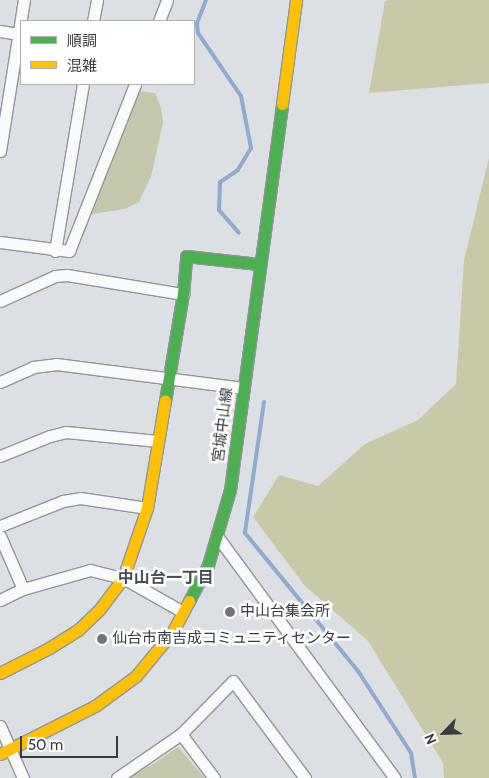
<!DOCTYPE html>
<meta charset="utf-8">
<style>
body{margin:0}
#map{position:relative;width:489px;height:778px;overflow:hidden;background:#dce0e5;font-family:Cabin,"Noto Sans JP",sans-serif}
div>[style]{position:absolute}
.green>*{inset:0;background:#c5c8ac}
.forest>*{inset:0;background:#c7c9a7}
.stream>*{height:4px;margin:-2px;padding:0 2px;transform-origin:2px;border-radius:2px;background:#90aad0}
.roads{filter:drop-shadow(1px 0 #929599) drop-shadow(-1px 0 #929599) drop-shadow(0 1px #929599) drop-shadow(0 -1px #929599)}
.street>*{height:11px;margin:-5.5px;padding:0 5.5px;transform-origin:5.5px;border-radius:5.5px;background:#fafafb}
.fast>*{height:11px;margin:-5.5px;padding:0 5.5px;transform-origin:5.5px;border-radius:5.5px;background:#4caf50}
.slow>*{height:11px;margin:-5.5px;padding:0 5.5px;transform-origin:5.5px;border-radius:5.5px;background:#ffc107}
.dots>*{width:14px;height:14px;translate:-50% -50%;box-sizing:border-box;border:2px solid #fff;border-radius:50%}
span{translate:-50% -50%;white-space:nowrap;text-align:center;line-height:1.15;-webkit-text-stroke:5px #fff;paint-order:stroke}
.street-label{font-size:15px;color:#383b3f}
.poi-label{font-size:15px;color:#383b3f}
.left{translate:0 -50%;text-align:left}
.neighbourhood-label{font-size:16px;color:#494f57;font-weight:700}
.legend{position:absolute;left:20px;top:20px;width:175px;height:65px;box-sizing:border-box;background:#fff;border:1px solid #afb1b2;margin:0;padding:6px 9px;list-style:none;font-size:15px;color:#383b3f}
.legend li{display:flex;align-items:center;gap:10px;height:25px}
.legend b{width:25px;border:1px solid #afb1b2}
.north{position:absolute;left:419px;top:708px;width:50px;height:50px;-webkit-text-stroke:4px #fff;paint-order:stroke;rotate:246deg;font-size:14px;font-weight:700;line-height:20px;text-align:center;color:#383b3f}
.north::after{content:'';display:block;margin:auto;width:18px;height:22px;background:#383b3f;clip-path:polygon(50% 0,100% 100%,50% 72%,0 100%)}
.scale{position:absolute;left:20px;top:736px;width:98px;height:22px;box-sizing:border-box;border:2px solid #383b3f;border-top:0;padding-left:6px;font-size:15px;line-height:18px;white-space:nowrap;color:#383b3f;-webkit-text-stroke:4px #fff;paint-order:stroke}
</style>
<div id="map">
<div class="green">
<i style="clip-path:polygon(139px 91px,155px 93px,161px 108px,163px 123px,151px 177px,139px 202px,125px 209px,92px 214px)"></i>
<i style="clip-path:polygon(178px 747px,205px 778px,128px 778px,155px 763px)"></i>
</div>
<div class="forest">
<i style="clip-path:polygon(388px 0,489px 0,489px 83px,369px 93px,385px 1px)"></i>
<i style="clip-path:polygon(489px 158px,489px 778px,444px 778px,443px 763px,368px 641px,305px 586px,253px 517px,279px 475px,318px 486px,365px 444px,418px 420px,456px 384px,464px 260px)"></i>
</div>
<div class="stream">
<i style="left:206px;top:0;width:26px;rotate:111deg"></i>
<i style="left:197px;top:24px;width:9px;rotate:84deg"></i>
<i style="left:198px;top:33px;width:76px;rotate:55.7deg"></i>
<i style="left:241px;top:96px;width:53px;rotate:79.1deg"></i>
<i style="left:251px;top:148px;width:26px;rotate:121deg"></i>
<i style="left:238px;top:170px;width:22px;rotate:146deg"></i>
<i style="left:220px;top:182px;width:28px;rotate:92deg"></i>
<i style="left:219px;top:210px;width:30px;rotate:49deg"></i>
<i style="left:264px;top:402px;width:132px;rotate:98.3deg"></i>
<i style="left:245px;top:533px;width:178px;rotate:50.7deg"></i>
<i style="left:358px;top:671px;width:98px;rotate:57.1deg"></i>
<i style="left:411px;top:753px;width:25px;rotate:81deg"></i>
</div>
<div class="roads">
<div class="street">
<i style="left:93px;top:21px;width:21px;rotate:-79deg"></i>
<i style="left:159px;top:21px;width:22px;rotate:-69deg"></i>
<i style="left:0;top:31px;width:18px;rotate:9deg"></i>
<i style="left:0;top:151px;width:153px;rotate:-81deg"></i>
<i style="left:0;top:242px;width:70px;rotate:7.4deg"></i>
<i style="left:69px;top:251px;width:180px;rotate:-68.4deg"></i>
<i style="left:55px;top:251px;width:169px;rotate:-80.5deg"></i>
<i style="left:0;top:301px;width:60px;rotate:-24.4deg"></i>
<i style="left:55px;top:276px;width:12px;rotate:-5deg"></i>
<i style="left:67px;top:275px;width:118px;rotate:9.3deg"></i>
<i style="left:0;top:382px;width:36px;rotate:-24deg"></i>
<i style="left:33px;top:367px;width:23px;rotate:-7deg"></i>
<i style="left:56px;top:364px;width:189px;rotate:7.3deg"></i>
<i style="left:0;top:456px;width:54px;rotate:-21.8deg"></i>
<i style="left:50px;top:436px;width:16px;rotate:-14deg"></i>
<i style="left:66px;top:432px;width:92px;rotate:5.6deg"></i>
<i style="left:0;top:526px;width:68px;rotate:-21.6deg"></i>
<i style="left:63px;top:501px;width:17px;rotate:-10deg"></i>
<i style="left:80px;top:498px;width:68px;rotate:8.5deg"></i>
<i style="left:0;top:536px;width:58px;rotate:66.5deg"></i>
<i style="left:217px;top:536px;width:300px;rotate:53.7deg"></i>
<i style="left:0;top:600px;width:25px;rotate:-26deg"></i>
<i style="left:23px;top:589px;width:70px;rotate:-15.8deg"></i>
<i style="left:90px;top:570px;width:34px;rotate:14deg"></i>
<i style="left:123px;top:578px;width:69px;rotate:29.5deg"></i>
<i style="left:0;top:726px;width:57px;rotate:66.1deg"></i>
<i style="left:181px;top:734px;width:55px;rotate:53.1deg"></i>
<i style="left:117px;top:778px;width:78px;rotate:-34.5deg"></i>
<i style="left:181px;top:734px;width:74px;rotate:-45.5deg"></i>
<i style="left:233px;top:681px;width:121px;rotate:53.4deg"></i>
</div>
<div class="fast">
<i style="left:165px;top:401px;width:109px;rotate:-80.5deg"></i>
<i style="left:183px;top:294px;width:38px;rotate:-85deg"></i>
<i style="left:186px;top:256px;width:73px;rotate:6.3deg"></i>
<i style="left:189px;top:601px;width:41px;rotate:-62.2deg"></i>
<i style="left:208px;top:565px;width:78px;rotate:-73.7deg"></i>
<i style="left:230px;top:490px;width:389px;rotate:-82.3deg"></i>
</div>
<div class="slow">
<i style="left:282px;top:104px;width:105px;rotate:-82.3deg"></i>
<i style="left:0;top:673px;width:55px;rotate:-27deg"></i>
<i style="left:49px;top:648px;width:34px;rotate:-32deg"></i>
<i style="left:78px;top:630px;width:29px;rotate:-44deg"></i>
<i style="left:99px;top:610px;width:40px;rotate:-53deg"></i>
<i style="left:123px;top:578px;width:74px;rotate:-71.1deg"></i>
<i style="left:147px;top:508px;width:109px;rotate:-80.5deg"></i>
<i style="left:0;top:754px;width:106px;rotate:-26.8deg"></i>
<i style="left:95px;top:706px;width:51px;rotate:-36.2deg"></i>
<i style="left:136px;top:676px;width:58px;rotate:-50.6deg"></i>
<i style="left:173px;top:631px;width:34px;rotate:-62deg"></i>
</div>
</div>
<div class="dots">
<i style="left:230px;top:612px;background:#717579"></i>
<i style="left:102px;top:639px;background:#717579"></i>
</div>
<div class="street-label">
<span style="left:223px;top:425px;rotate:-83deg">宮城中山線</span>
</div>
<div class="poi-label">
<span class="left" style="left:240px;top:612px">中山台集会所</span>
<span class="left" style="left:112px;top:639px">仙台市南吉成コミュニティセンター</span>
</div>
<div class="neighbourhood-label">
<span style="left:166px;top:578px">中山台一丁目</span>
</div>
<ul class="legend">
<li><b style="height:6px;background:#4caf50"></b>順調</li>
<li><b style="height:6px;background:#ffc107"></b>混雑</li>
</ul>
<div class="north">N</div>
<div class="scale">50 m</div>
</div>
